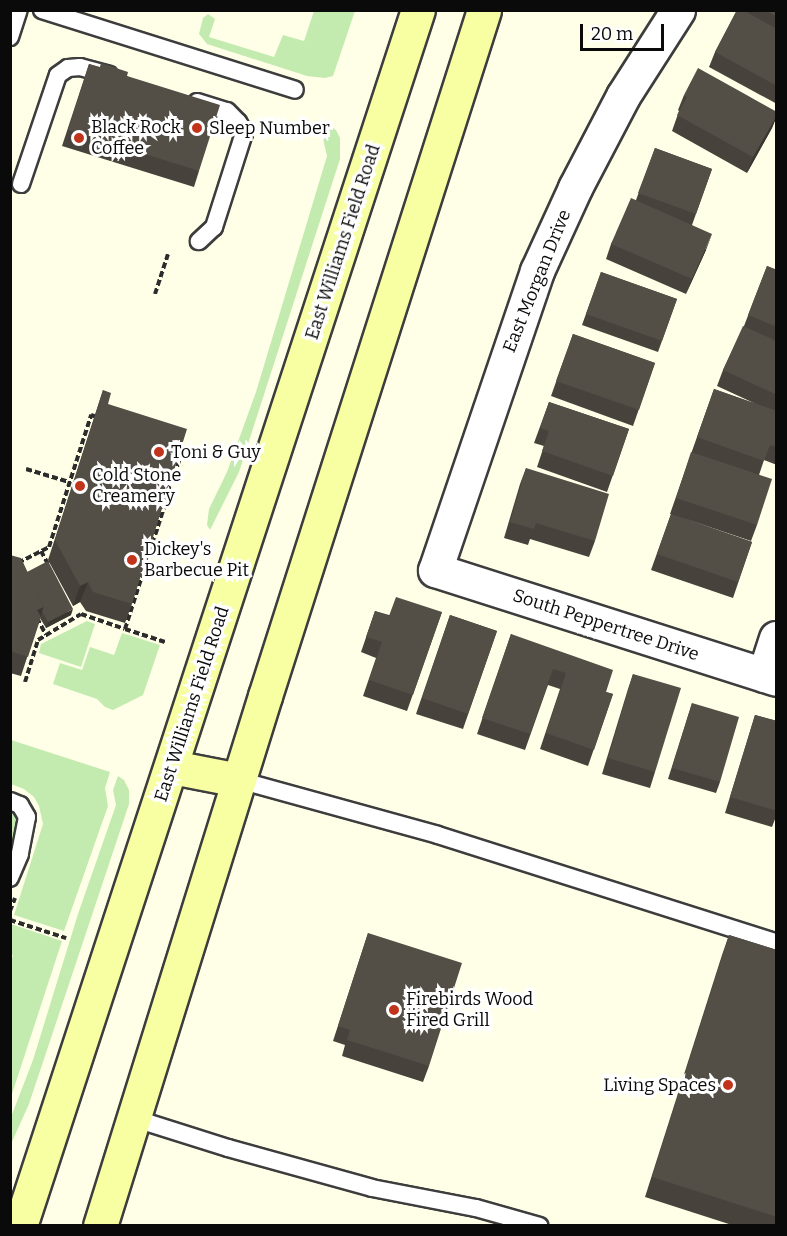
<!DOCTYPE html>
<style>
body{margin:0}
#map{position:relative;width:787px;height:1236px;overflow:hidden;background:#ffffe7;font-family:Bitter,serif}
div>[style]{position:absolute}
.green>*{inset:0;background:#c3ebaf}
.path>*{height:4px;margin-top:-2px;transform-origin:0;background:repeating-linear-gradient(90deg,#2c2c2c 0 6px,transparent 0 9px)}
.roads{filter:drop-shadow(2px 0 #3d3d3d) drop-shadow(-2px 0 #3d3d3d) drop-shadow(0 2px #3d3d3d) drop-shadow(0 -2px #3d3d3d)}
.lane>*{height:16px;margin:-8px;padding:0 8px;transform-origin:8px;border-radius:8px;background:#fff}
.street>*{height:33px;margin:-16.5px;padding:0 16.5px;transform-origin:16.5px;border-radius:16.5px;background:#fff}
.secondary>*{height:33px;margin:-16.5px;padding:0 16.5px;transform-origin:16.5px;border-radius:16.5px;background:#f7ffa2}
.wall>*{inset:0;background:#47433c}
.shaded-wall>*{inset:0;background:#3a3731}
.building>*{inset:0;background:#534e46}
.dots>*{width:16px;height:16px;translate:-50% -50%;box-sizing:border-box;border:3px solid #fff;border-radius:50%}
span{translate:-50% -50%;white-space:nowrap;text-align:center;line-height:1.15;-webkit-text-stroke:6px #fff;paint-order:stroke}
.poi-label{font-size:18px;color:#0a0a0a}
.left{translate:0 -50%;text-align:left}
.right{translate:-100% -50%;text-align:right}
.street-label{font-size:18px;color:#0a0a0a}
.frame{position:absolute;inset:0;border:12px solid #0a0a0a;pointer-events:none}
.scale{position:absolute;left:580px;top:24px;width:84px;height:27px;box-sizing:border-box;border:3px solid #0a0a0a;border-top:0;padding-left:8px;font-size:18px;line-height:21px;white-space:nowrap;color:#0a0a0a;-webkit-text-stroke:4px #fff;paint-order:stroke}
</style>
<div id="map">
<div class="green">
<i style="clip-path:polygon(314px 11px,355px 11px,333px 76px,325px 78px,307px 76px,207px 44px,199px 34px,203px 18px,208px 14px,215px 19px,209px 37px,274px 57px,283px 35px,304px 41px)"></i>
<i style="clip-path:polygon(327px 124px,336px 130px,340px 138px,340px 159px,239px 472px,210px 530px,207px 525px,209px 509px,227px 472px,256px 392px,327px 156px,323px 139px)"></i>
<i style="clip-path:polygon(87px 621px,95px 624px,81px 667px,39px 653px,41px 644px)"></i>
<i style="clip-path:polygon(122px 633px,160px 645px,143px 695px,113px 710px,105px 707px,97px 699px,53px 684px,60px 663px,82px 670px,90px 647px,114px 655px)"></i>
<i style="clip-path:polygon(11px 740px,110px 772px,105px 788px,108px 806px,64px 931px,14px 915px,43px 824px,39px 806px,34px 797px,24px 789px,11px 784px)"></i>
<i style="clip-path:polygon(118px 776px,124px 780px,129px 790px,129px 804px,29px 1104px,11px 1144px,11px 1117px,33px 1060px,78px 914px,116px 805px,113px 790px)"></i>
<i style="clip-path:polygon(11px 810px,17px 821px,11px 851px)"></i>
<i style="clip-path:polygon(11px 924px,62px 941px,11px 1097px,10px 964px,13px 955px,11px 954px)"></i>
</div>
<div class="path">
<i style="left:155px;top:294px;width:42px;rotate:-72deg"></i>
<i style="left:26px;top:469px;width:45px;rotate:16.8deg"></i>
<i style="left:41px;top:551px;width:17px;rotate:62deg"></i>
<i style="left:10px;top:567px;width:44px;rotate:-27.1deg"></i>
<i style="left:49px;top:547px;width:139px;rotate:-72.3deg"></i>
<i style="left:91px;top:415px;width:6px;rotate:18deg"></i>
<i style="left:37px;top:618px;width:19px;rotate:62deg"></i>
<i style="left:125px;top:629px;width:42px;rotate:18deg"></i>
<i style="left:25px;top:682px;width:44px;rotate:-72.8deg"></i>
<i style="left:38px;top:640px;width:50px;rotate:-31.2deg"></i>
<i style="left:81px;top:614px;width:46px;rotate:18.8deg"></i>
<i style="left:125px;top:629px;width:193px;rotate:-72.2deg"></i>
<i style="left:184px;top:445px;width:6px;rotate:-162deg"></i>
<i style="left:10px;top:911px;width:14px;rotate:-69deg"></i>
<i style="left:10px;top:920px;width:59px;rotate:17.8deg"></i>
<i style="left:10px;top:1107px;width:1px"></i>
</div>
<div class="roads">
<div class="lane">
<i style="left:42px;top:10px;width:265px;rotate:17.5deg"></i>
<i style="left:10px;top:37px;width:28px;rotate:-72deg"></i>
<i style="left:197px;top:102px;width:31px;rotate:17deg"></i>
<i style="left:227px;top:111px;width:16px;rotate:45deg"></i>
<i style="left:238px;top:122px;width:13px;rotate:61deg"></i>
<i style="left:244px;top:133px;width:99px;rotate:107.7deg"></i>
<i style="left:214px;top:227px;width:21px;rotate:137deg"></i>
<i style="left:21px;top:184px;width:115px;rotate:-71.3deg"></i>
<i style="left:58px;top:75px;width:12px;rotate:-35deg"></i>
<i style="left:68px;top:68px;width:12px;rotate:-5deg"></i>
<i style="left:80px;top:67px;width:30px;rotate:15deg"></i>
<i style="left:239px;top:780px;width:206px;rotate:15.4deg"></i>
<i style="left:438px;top:835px;width:355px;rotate:17.6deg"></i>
<i style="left:10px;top:801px;width:11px;rotate:22deg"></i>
<i style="left:20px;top:805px;width:14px;rotate:60deg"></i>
<i style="left:27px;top:817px;width:38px;rotate:101deg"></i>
<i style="left:20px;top:854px;width:26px;rotate:113deg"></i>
<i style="left:133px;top:1118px;width:100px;rotate:17.5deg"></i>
<i style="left:228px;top:1148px;width:149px;rotate:15.5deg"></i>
<i style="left:372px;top:1188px;width:106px;rotate:10.9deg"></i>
<i style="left:476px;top:1208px;width:66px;rotate:15.7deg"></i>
</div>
<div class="street">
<i style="left:678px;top:10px;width:102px;rotate:122.6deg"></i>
<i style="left:623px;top:96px;width:104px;rotate:117.6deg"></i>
<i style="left:575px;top:188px;width:91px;rotate:114.6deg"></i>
<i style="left:537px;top:271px;width:316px;rotate:108.8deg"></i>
<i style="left:435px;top:570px;width:358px;rotate:17.7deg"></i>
<i style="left:764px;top:675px;width:39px;rotate:-72deg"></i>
</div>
<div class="secondary">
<i style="left:172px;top:767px;width:68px;rotate:11deg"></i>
<i style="left:20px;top:1226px;width:1279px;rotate:-71.88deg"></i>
<i style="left:100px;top:1226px;width:555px;rotate:-72.71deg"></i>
<i style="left:265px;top:696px;width:720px;rotate:-72.29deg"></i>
</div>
</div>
<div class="wall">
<i style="clip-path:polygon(737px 10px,777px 10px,777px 104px,709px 67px,715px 52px)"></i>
<i style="clip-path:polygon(89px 64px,127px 76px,199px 171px,194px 187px,62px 146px)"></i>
<i style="clip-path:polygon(684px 95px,777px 112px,777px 116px,772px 128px,747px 173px,672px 131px,679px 111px,678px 110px)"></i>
<i style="clip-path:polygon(655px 148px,712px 169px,692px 225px,706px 250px,686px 294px,606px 259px,611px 244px,636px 200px)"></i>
<i style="clip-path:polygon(767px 266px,777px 270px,777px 465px,764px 460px,759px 475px,757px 525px,751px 541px,680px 517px,752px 542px,733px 598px,651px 570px,671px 514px,670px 514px,686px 468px,714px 389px,756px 404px,717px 386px,723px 370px,744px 326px)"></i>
<i style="clip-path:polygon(601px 272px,677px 299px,658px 352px,582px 325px)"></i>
<i style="clip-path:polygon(573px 334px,655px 363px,633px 426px,551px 396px)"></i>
<i style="clip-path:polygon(103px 390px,108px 404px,132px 604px,125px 623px,86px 611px,80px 602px,73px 606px,48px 560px)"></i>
<i style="clip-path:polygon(549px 402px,629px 429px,607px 492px,537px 467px,544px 446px,534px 443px)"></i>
<i style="clip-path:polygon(526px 468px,595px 541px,589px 557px,530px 539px,528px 545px,504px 538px,520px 484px)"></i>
<i style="clip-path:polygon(10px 555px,71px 615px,46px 628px,40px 618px,21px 676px,10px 673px)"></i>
<i style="clip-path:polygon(375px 611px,389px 615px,442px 612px,407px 711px,363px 696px,376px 658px,361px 652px)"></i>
<i style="clip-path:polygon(450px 615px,497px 631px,463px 729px,416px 714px)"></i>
<i style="clip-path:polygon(511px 634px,606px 692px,613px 694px,588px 766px,540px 749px,560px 689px,548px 685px,525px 750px,477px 734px)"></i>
<i style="clip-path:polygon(633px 674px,655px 772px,650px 788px,602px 774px,628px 689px)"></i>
<i style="clip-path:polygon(692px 703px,720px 782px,716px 793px,668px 779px)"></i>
<i style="clip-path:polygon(755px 715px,777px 721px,777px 814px,772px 827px,725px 813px)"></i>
<i style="clip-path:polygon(368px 933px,429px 1066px,423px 1082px,342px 1056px,345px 1045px,333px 1041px)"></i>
<i style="clip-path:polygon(729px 935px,777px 950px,777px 1226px,735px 1226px,645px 1197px,722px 955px)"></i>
</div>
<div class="shaded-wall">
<i style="clip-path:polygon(777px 115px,772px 128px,747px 173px,753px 157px)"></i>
<i style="clip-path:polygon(712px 234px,706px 250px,686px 294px,692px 279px)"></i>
<i style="clip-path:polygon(88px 582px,80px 602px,73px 606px,80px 586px)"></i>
<i style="clip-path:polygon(44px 607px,37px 626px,37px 610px)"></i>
<i style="clip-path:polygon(73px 609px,71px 615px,46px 628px,48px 622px)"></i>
</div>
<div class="building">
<i style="clip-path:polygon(737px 10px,743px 10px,777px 29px,777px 86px,715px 52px)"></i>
<i style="clip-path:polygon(765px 10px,777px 10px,777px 17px)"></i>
<i style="clip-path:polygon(101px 63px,128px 72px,127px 76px,220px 105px,199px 171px,68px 130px,89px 64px,100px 67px)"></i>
<i style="clip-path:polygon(698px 68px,777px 112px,777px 115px,753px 157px,677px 115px,687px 97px,684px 95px)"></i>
<i style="clip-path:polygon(655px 148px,712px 169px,696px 214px,638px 193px)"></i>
<i style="clip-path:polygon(631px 198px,712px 234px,692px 279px,611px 244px)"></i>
<i style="clip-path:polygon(767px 266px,777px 270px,777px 327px,748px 315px)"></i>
<i style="clip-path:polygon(601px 272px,677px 299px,662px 341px,586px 314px)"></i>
<i style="clip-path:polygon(743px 326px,777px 341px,777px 395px,723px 370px)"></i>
<i style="clip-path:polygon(573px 334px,655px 363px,639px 410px,556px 381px)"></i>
<i style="clip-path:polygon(714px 389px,777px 411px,777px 447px,770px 445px,764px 461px,697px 437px)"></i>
<i style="clip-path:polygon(103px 390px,111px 393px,108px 404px,187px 429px,132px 604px,93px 592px,88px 582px,80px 586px,55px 540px)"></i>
<i style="clip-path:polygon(549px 402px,629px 429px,613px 476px,542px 451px,549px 431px,540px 428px)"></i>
<i style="clip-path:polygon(691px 452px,772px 479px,757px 525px,676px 498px)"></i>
<i style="clip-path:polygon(526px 468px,609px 494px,595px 541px,536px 523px,534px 529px,510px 522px)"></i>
<i style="clip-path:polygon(671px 514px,752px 542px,738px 582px,657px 554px)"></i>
<i style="clip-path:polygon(10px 555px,21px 558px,44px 607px,37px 610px,41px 617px,28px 657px,10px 651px)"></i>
<i style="clip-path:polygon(48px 561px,73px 609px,48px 622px,42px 611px,44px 607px,27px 572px)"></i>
<i style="clip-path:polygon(396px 597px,442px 612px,413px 695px,369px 680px,382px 642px,366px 637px,375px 611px,389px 616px)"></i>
<i style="clip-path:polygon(450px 615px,497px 631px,468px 714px,422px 698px)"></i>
<i style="clip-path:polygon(511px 634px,613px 670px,606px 692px,613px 694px,594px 750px,546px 733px,566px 673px,553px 669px,530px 734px,482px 718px)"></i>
<i style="clip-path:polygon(633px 674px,681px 688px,655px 772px,608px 758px)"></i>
<i style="clip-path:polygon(692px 703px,739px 717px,720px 782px,672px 768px)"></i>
<i style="clip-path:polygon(755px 715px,777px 721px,777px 811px,730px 797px)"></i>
<i style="clip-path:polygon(368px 933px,462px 963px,429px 1066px,347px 1040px,350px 1030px,338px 1026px)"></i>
<i style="clip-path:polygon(729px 935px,777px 950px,777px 1217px,652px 1177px)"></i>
</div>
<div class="dots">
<i style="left:197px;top:128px;background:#c2331b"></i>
<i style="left:79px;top:138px;background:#c2331b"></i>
<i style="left:159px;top:452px;background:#c2331b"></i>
<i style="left:80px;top:486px;background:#c2331b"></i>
<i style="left:132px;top:560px;background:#c2331b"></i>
<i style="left:394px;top:1010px;background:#c2331b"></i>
<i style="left:728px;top:1085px;background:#c2331b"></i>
</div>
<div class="poi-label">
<span class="left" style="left:91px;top:138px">Black Rock<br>Coffee</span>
<span class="left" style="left:209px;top:128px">Sleep Number</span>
<span class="left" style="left:171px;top:452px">Toni &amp; Guy</span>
<span class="left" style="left:92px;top:486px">Cold Stone<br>Creamery</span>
<span class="left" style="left:144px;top:560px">Dickey's<br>Barbecue Pit</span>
<span class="left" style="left:406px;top:1010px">Firebirds Wood<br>Fired Grill</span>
<span class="right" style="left:716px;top:1085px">Living Spaces</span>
</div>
<div class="street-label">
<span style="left:343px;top:242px;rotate:-72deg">East Williams Field Road</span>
<span style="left:537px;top:281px;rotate:-68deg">East Morgan Drive</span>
<span style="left:606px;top:625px;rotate:18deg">South Peppertree Drive</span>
<span style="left:192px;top:704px;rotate:-72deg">East Williams Field Road</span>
</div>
<div class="frame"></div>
<div class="scale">20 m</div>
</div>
